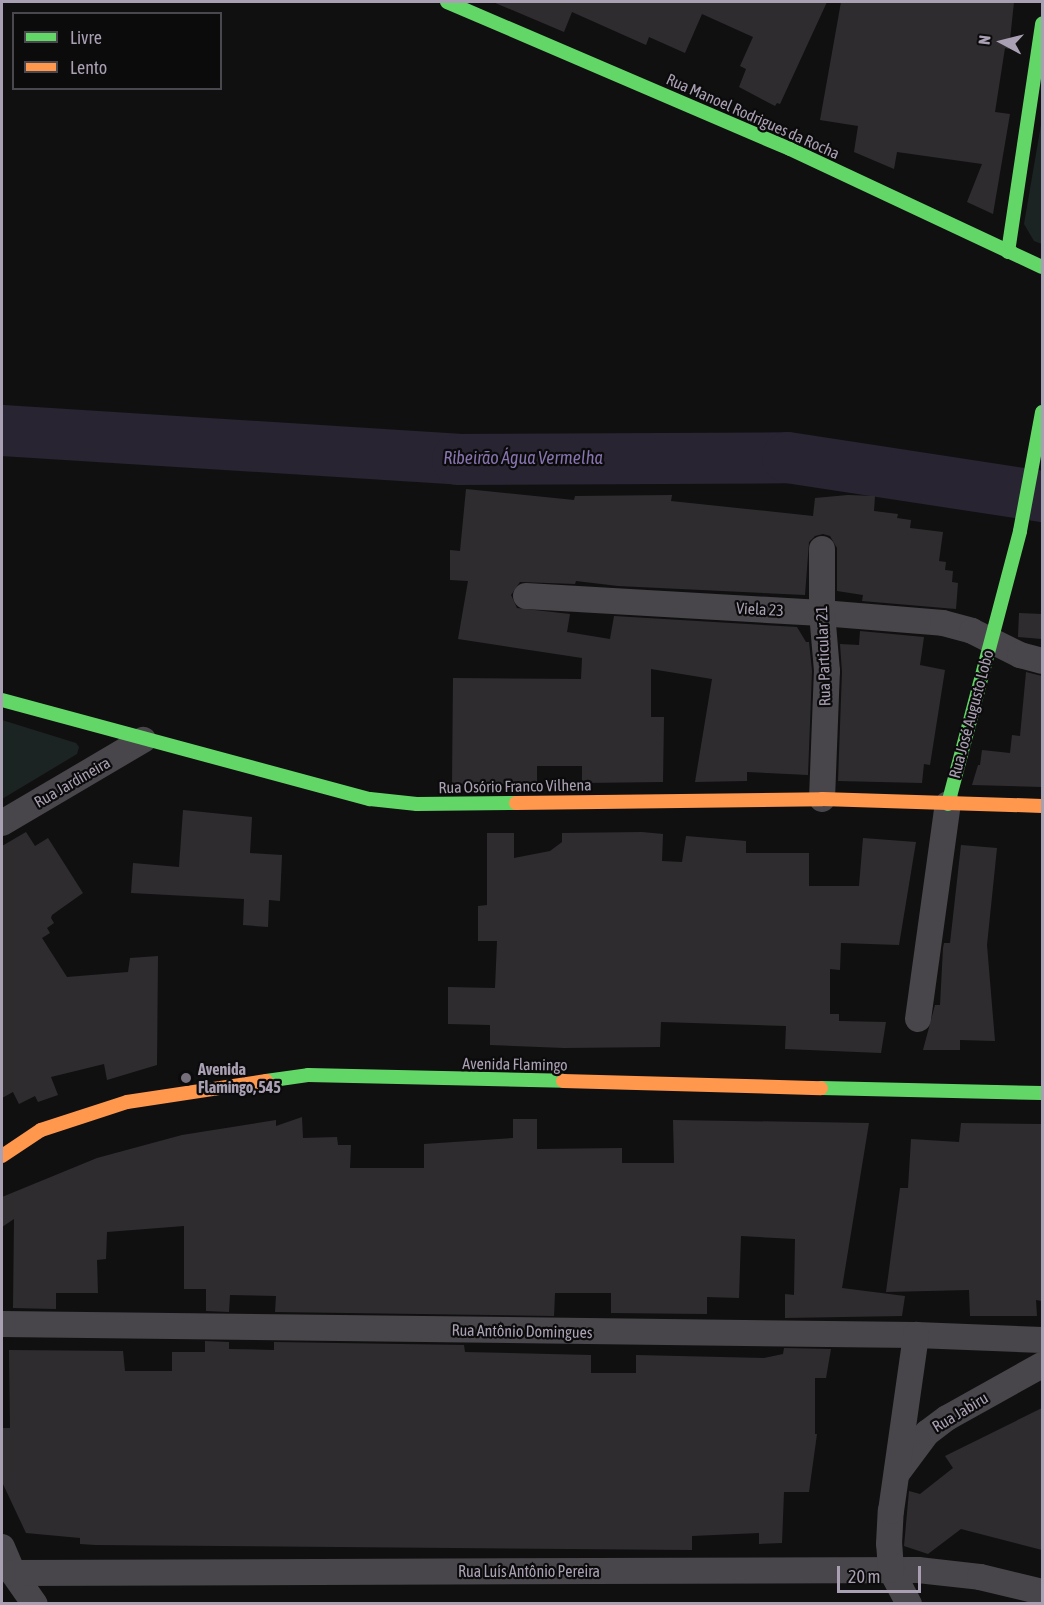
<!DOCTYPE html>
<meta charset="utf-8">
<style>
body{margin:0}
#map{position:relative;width:1044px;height:1605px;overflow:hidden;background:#111011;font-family:"Asap Condensed",sans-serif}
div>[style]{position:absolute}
.green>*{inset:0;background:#1c2423}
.river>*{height:51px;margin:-25.5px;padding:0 25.5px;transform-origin:25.5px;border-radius:25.5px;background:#282432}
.building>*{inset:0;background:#2e2c2f}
.street>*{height:26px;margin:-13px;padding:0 13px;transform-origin:13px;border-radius:13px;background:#48464a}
.fast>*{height:14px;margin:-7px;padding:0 7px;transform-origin:7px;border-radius:7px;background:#63d668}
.slow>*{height:14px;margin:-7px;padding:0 7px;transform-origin:7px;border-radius:7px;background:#ff974d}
.dots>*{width:16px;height:16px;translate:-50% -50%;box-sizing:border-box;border:3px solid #0c0b0c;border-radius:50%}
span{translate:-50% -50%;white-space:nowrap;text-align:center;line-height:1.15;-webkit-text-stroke:4.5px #0c0b0c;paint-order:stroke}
.street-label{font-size:16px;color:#aaa0b3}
.poi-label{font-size:16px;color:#aaa0b3;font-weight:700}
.left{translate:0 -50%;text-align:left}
.water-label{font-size:18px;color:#8774b1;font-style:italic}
.frame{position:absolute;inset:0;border:3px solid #aaa0b3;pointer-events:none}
.legend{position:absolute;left:12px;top:12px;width:210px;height:78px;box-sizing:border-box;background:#0c0b0c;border:2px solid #4b474f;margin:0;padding:8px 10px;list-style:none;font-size:18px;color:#aaa0b3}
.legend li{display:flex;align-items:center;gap:12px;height:30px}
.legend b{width:30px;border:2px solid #4b474f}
.north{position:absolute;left:972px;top:12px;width:60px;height:60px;-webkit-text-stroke:4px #0c0b0c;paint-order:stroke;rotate:277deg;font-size:16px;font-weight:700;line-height:24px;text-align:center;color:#aaa0b3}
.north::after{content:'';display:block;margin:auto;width:21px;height:27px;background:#aaa0b3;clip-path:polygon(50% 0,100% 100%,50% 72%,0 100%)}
.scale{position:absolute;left:837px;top:1566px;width:84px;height:27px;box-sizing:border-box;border:3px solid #aaa0b3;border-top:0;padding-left:8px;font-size:18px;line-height:21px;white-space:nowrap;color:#aaa0b3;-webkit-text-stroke:4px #0c0b0c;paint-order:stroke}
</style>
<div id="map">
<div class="green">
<i style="clip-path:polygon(1042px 119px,1042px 244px,1034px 241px,1024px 224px)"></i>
<i style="clip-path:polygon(2px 720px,76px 743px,79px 747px,77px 754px,2px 799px)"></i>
</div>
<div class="river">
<i style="left:2px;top:430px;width:456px;rotate:3.6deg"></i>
<i style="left:457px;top:459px;width:330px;rotate:-0.3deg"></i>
<i style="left:787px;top:457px;width:258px;rotate:8.7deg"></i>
</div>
<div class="building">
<i style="clip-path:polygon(493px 2px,827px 2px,780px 104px,777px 103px,775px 106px,739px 87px,746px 69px,740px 66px,753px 37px,702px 14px,685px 53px,649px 37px,646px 45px,572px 12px,564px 32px)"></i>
<i style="clip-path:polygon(841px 2px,1014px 2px,1009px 49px,1005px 48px,995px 112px,1010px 114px,993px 214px,967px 202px,982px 164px,897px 152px,894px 169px,854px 152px,858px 126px,820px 120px)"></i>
<i style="clip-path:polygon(466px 489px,574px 500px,575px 496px,672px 495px,671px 501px,813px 516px,815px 498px,848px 495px,875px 496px,874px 511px,898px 514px,897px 518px,911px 520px,910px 528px,943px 532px,939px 561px,946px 562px,945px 570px,953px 571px,952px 582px,958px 583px,956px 609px,862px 601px,863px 595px,837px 591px,837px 548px,830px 536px,823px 534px,815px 536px,809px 542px,805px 595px,618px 586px,576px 581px,575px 584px,520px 582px,511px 595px,517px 608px,570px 614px,567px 632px,610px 639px,614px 616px,797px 627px,806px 642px,809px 642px,812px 671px,808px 775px,747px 772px,747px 781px,695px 782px,712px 679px,651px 669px,651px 717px,664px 717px,663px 782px,582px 783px,582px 766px,537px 766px,537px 784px,452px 785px,453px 678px,581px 679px,582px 658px,458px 639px,468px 581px,450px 580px,450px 550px,460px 551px)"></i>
<i style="clip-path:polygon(1019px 613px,1042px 614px,1042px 639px,1018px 637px)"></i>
<i style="clip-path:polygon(860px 631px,924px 637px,920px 665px,945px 670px,930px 765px,924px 764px,922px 783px,838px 781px,842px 672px,840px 644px,859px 645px)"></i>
<i style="clip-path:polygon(1026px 672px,1042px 676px,1042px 787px,972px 785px,978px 765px,980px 765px,982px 750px,1010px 753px,1012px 735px,1020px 736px)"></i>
<i style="clip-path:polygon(183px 810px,252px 817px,250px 853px,282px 855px,280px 901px,269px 900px,268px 927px,243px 925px,244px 899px,131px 893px,133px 863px,179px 867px)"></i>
<i style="clip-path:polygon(26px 832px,35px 846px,48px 838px,83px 893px,52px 915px,51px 918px,54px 923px,47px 928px,50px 933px,42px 938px,67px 977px,128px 972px,130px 958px,158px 956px,157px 1065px,107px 1080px,104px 1064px,51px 1077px,58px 1095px,38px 1102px,35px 1096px,19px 1104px,13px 1092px,2px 1098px,2px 846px)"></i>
<i style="clip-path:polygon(642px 832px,663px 834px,662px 861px,682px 862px,686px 836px,746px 841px,746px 853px,809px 853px,809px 886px,859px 886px,863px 838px,916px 842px,899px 945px,841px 943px,840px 970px,830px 969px,830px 1014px,839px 1014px,839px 1021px,886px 1022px,881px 1053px,785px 1049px,786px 1026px,661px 1022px,660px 1047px,564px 1048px,490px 1045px,490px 1025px,448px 1024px,448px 987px,495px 988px,497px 941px,478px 941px,478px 906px,487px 905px,487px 833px,514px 833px,514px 858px,550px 851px,562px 842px,562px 833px)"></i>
<i style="clip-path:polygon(961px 845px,997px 848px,987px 945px,995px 1041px,960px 1040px,960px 1050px,923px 1050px,935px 1005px,940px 1005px,943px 948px,944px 943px,950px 943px)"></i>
<i style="clip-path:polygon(302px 1117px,303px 1138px,337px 1137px,338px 1145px,351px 1145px,350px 1168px,424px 1168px,424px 1144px,513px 1138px,513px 1119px,537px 1119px,537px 1149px,622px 1148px,622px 1163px,674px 1163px,673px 1120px,869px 1123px,842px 1288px,905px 1296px,902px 1316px,785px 1318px,785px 1294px,794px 1295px,795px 1239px,741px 1236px,739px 1298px,707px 1297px,707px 1314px,611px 1313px,611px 1293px,555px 1293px,554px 1316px,275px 1312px,276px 1296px,230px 1295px,229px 1312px,206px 1311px,206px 1289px,184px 1289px,184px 1226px,107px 1232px,106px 1259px,97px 1260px,98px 1293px,56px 1293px,56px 1309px,13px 1308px,14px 1219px,2px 1227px,2px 1197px,97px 1158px,182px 1135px,276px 1120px,276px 1126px)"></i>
<i style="clip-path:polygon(961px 1123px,1042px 1124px,1042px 1301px,1036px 1300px,1037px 1316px,970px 1316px,969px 1290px,886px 1292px,900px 1188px,908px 1188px,911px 1139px,959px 1142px)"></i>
<i style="clip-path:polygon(205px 1341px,229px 1342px,229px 1349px,274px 1350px,274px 1342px,464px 1345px,465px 1352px,591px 1355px,591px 1373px,636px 1373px,636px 1355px,764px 1358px,783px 1354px,784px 1348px,831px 1349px,826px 1378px,815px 1378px,815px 1434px,817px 1434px,809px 1492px,784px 1492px,782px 1543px,759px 1544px,759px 1533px,692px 1536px,692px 1550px,95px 1545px,80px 1544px,80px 1538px,26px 1533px,2px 1482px,2px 1428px,10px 1428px,9px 1350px,123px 1351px,125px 1371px,172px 1371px,172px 1352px,205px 1352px)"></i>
<i style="clip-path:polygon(1042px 1408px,1042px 1550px,961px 1529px,928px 1554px,904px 1546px,909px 1491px,920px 1494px,953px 1468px,945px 1456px)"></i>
</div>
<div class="street">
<i style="left:526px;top:596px;width:296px;rotate:3.3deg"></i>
<i style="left:822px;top:613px;width:121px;rotate:4.7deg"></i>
<i style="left:943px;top:623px;width:30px;rotate:15deg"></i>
<i style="left:972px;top:631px;width:54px;rotate:26.6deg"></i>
<i style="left:1020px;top:655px;width:23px;rotate:15deg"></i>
<i style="left:822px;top:799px;width:128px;rotate:-87.8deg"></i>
<i style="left:827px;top:671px;width:58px;rotate:-94.9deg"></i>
<i style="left:822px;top:613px;width:64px;rotate:-90deg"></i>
<i style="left:2px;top:823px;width:164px;rotate:-30.5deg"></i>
<i style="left:918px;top:1019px;width:217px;rotate:-82.1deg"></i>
<i style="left:2px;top:1324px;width:914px;rotate:0.69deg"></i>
<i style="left:916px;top:1335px;width:126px;rotate:2.3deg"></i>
<i style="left:898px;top:1472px;width:49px;rotate:-53.4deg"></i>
<i style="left:927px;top:1433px;width:25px;rotate:-37deg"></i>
<i style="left:947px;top:1418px;width:109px;rotate:-29.2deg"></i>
<i style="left:2px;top:1547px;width:28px;rotate:67deg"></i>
<i style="left:13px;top:1573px;width:38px;rotate:55deg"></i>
<i style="left:13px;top:1573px;width:905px;rotate:-0.19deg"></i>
<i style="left:918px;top:1570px;width:62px;rotate:6.4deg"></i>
<i style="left:980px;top:1577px;width:64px;rotate:13.6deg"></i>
<i style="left:909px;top:1604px;width:38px;rotate:-118deg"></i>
<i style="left:891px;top:1570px;width:26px;rotate:-94deg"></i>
<i style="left:889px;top:1544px;width:33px;rotate:-87deg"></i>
<i style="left:891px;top:1511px;width:178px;rotate:-81.9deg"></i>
</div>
<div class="fast">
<i style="left:447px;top:2px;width:373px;rotate:23.2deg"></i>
<i style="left:790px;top:149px;width:278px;rotate:25.1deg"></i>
<i style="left:1008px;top:252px;width:231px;rotate:-81.5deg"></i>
<i style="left:2px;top:700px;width:381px;rotate:15.1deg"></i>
<i style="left:370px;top:799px;width:47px;rotate:6.1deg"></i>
<i style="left:417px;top:804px;width:99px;rotate:-0.6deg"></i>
<i style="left:948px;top:804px;width:282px;rotate:-75.2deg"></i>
<i style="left:1020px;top:531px;width:121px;rotate:-79.5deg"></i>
<i style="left:266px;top:1081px;width:42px;rotate:-8.1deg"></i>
<i style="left:308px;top:1075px;width:255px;rotate:1.3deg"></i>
<i style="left:821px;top:1088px;width:221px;rotate:1.3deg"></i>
</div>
<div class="slow">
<i style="left:516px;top:803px;width:306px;rotate:-0.7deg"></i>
<i style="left:822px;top:799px;width:220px;rotate:1.8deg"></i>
<i style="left:563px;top:1081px;width:258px;rotate:1.6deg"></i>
<i style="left:2px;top:1156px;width:47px;rotate:-33.7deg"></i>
<i style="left:41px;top:1130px;width:90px;rotate:-18deg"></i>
<i style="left:127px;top:1102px;width:141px;rotate:-8.6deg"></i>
</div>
<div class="dots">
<i style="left:186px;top:1078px;background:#746e7a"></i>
</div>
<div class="street-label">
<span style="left:753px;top:116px;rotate:24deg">Rua Manoel Rodrigues da Rocha</span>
<span style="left:760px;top:609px;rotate:3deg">Viela 23</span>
<span style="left:823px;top:656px;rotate:-92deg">Rua Particular 21</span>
<span style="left:971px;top:714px;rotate:-75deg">Rua José Augusto Lobo</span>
<span style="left:72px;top:782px;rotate:-30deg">Rua Jardineira</span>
<span style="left:515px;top:786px;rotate:-1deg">Rua Osório Franco Vilhena</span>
<span style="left:515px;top:1064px;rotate:1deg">Avenida Flamingo</span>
<span style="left:522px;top:1331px;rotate:1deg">Rua Antônio Domingues</span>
<span style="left:960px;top:1412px;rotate:-31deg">Rua Jabiru</span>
<span style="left:529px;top:1571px">Rua Luís Antônio Pereira</span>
</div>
<div class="poi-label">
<span class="left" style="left:198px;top:1078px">Avenida<br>Flamingo, 545</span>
</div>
<div class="water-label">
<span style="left:523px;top:458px">Ribeirão Água Vermelha</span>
</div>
<div class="frame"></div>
<ul class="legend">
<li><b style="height:8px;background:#63d668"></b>Livre</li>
<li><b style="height:8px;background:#ff974d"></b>Lento</li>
</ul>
<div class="north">N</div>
<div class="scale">20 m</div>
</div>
